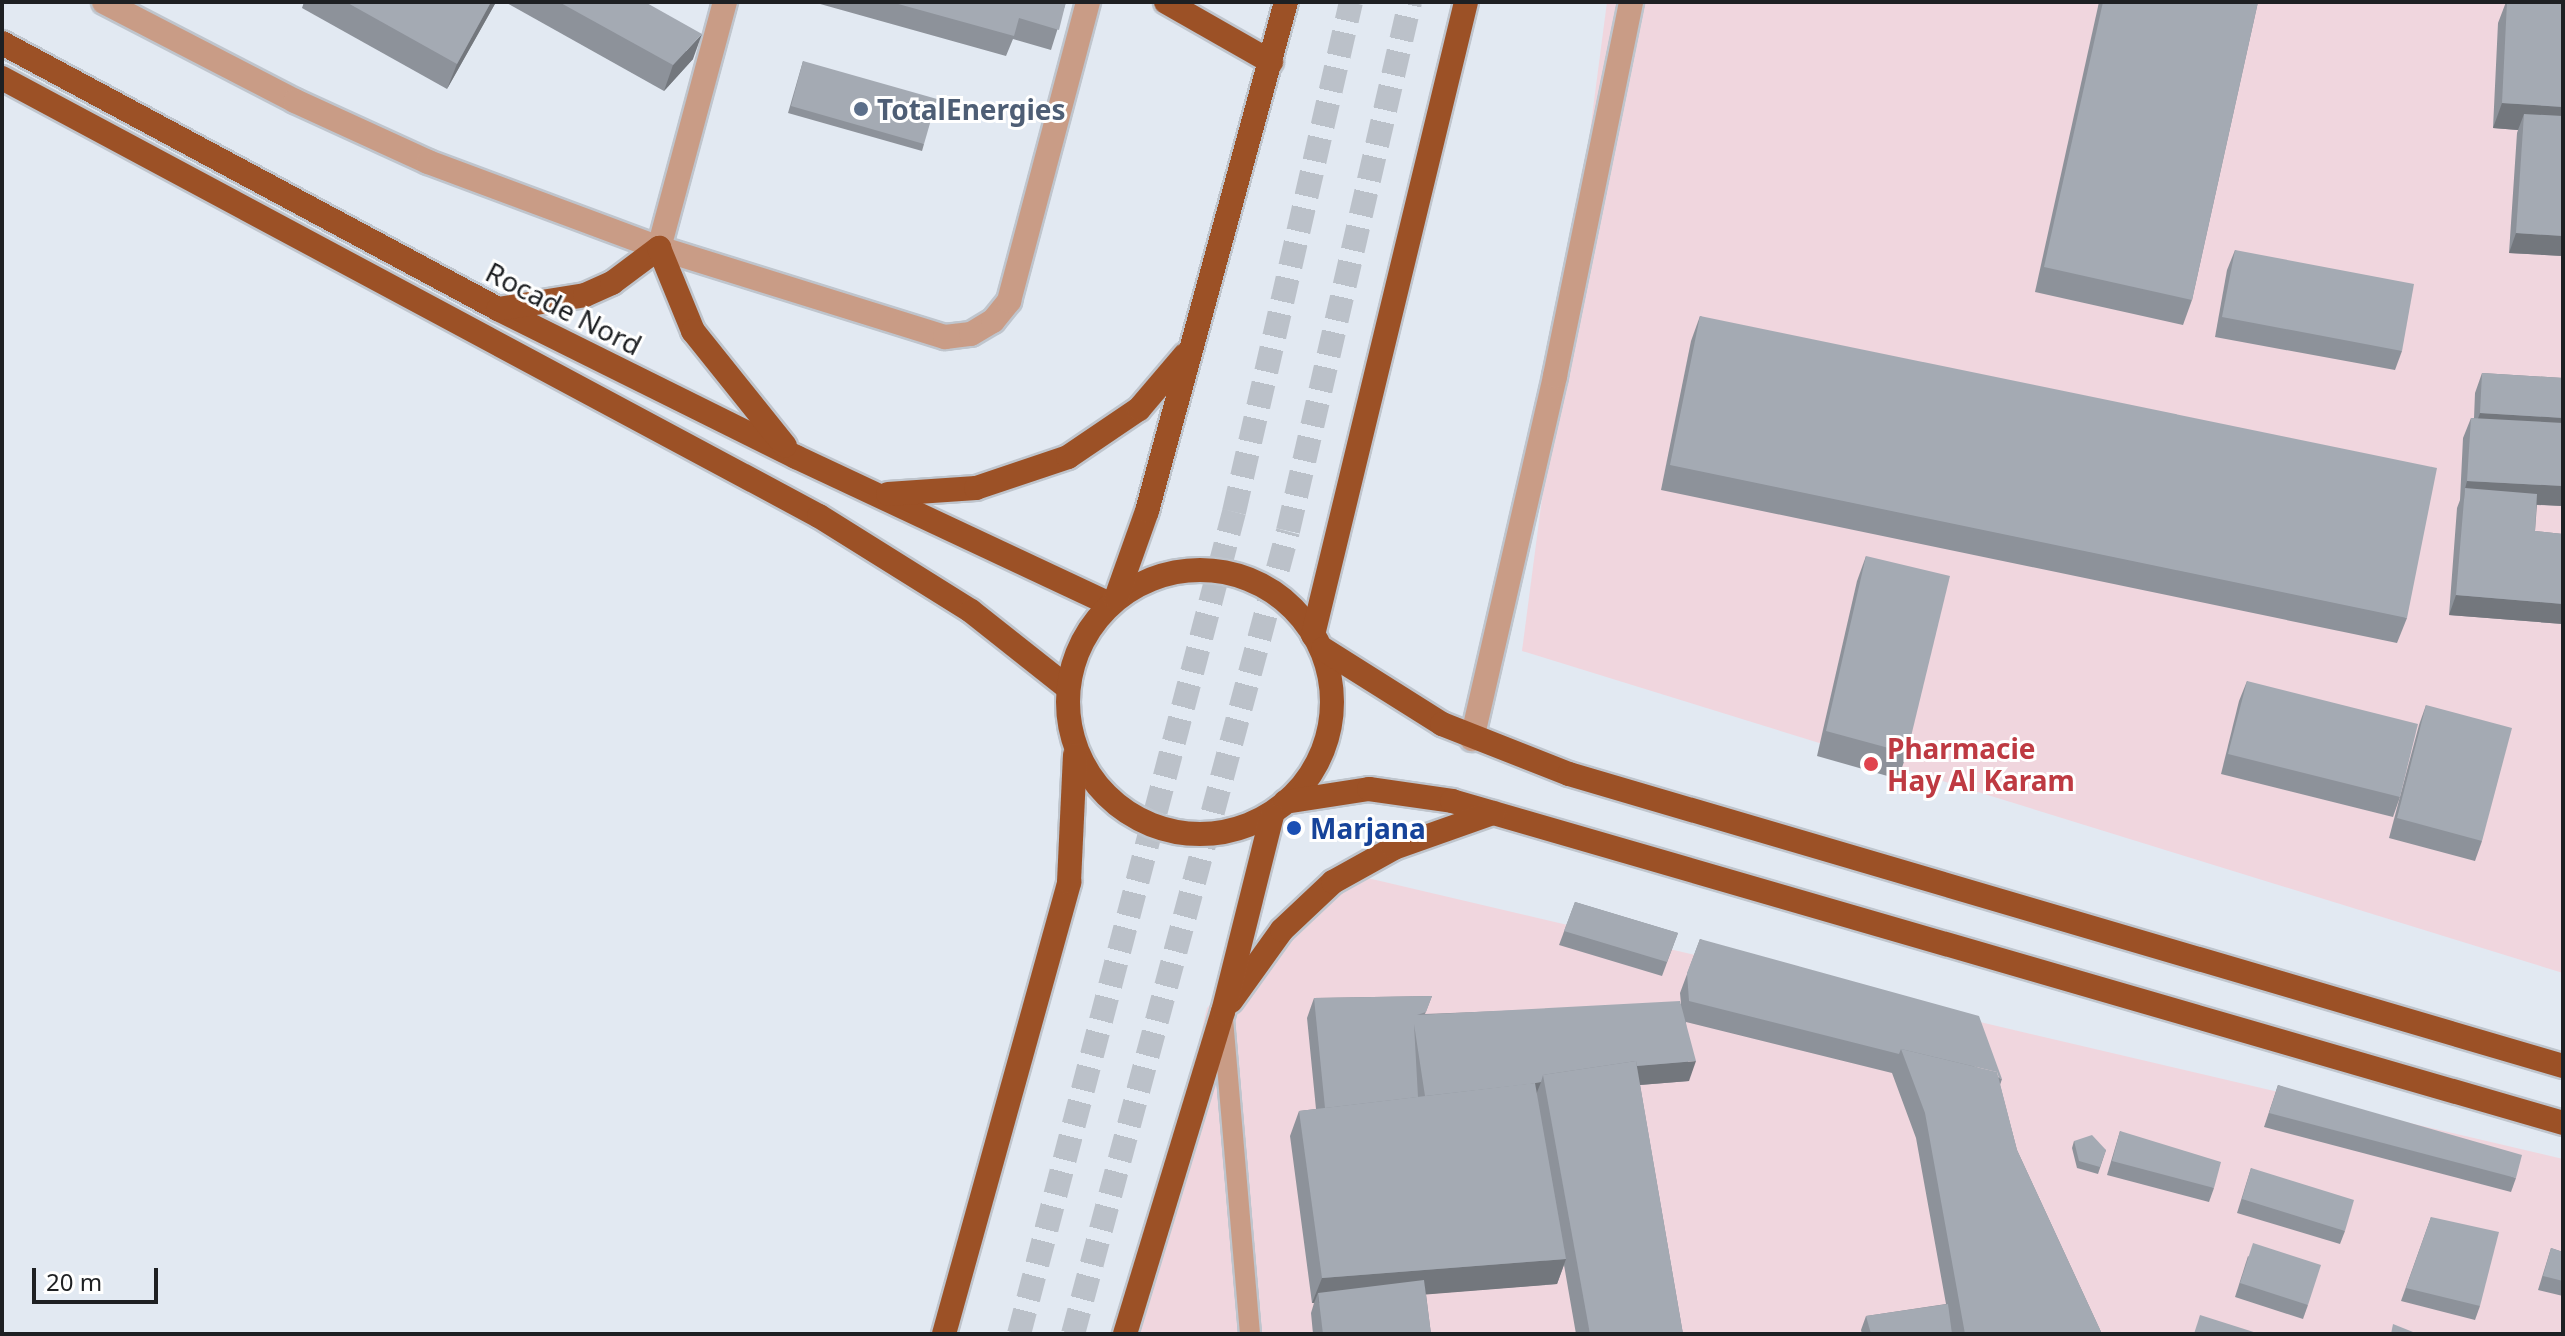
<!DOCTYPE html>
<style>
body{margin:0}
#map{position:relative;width:2565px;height:1336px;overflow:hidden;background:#e2e9f2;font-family:"Noto Sans",sans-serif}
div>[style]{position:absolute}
.industrial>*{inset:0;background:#f0d6de}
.trunk-tunnel>*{height:24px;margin-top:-12px;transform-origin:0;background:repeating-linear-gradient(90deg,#bbc1c9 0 24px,transparent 0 36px)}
.roads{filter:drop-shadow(2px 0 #bfc5cd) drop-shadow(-2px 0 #bfc5cd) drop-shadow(0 2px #bfc5cd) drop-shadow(0 -2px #bfc5cd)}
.service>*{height:20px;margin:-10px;padding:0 10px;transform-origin:10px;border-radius:10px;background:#c99c86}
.minor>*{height:24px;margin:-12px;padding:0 12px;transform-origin:12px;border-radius:12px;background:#c99c86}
.trunk>*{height:24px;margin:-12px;padding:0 12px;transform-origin:12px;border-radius:12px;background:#9c5126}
.trunk>.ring{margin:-12px;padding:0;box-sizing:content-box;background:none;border:24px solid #9c5126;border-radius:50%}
.wall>*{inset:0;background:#8d929a}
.shaded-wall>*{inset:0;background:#73777d}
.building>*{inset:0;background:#a4aab3}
.dots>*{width:22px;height:22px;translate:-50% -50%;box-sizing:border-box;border:4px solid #fff;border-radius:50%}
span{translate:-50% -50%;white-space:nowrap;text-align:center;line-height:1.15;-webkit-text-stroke:6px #fff;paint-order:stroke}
.service-label{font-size:28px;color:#4e5e75;font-weight:700}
.left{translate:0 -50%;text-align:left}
.street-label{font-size:28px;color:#1e2023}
.health-label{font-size:28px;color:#be3a42;font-weight:700}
.transit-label{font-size:28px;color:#164399;font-weight:700}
.frame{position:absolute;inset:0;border:4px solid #1e2023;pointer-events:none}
.scale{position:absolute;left:32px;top:1268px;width:126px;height:36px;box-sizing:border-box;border:4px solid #1e2023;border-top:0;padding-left:10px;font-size:24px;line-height:28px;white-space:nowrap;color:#1e2023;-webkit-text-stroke:6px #fff;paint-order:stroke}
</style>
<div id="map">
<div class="industrial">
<i style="clip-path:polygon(1607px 2px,2563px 2px,2563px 973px,1522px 651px)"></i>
<i style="clip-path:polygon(1342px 872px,2563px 1159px,2563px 1334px,1130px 1334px,1207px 1008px)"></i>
</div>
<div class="trunk-tunnel">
<i style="left:1019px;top:1334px;width:850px;rotate:-75.34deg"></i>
<i style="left:1234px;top:512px;width:523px;rotate:-77.08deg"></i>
<i style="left:1073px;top:1334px;width:831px;rotate:-75.01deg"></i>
<i style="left:1288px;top:531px;width:543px;rotate:-77.01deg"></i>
</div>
<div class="roads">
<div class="service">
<i style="left:1223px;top:1019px;width:316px;rotate:85.1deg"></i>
</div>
<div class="minor">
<i style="left:104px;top:2px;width:215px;rotate:27.4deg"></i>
<i style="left:295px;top:101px;width:146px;rotate:24.6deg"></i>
<i style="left:428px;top:162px;width:246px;rotate:20.4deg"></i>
<i style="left:659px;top:248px;width:300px;rotate:17.3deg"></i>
<i style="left:945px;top:337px;width:26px;rotate:-7deg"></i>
<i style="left:971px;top:334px;width:26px;rotate:-31deg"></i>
<i style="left:993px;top:321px;width:26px;rotate:-51deg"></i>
<i style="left:1009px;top:301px;width:309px;rotate:-75.2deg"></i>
<i style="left:659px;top:248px;width:255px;rotate:-75deg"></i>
<i style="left:1472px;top:739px;width:372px;rotate:-77.1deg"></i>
<i style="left:1555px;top:376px;width:382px;rotate:-78.5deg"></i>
</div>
<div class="trunk">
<i style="left:1166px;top:2px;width:121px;rotate:29.7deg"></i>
<i style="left:2px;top:43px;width:563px;rotate:28.2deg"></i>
<i style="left:498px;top:309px;width:333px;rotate:26.4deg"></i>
<i style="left:796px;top:457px;width:347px;rotate:25.1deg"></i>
<i style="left:2px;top:78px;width:927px;rotate:28.2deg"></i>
<i style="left:819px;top:516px;width:179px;rotate:32deg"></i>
<i style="left:971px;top:611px;width:122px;rotate:38.4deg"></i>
<i style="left:498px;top:309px;width:88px;rotate:-9.1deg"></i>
<i style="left:585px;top:295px;width:30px;rotate:-24deg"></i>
<i style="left:612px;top:283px;width:59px;rotate:-36.7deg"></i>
<i style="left:659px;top:248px;width:90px;rotate:67.7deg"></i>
<i style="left:693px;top:331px;width:147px;rotate:51.3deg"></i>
<i style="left:888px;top:494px;width:88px;rotate:-3.9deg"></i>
<i style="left:976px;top:488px;width:97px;rotate:-18.6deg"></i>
<i style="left:1068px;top:457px;width:86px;rotate:-34.1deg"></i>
<i style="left:1139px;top:409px;width:71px;rotate:-49.6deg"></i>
<i class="ring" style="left:1068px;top:570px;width:240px;height:240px"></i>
<i style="left:1116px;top:598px;width:92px;rotate:-70.4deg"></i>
<i style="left:1147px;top:511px;width:528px;rotate:-74.73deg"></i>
<i style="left:1313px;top:635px;width:651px;rotate:-76.41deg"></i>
<i style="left:1323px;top:649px;width:141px;rotate:32.2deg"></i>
<i style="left:1442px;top:724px;width:136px;rotate:21.5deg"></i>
<i style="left:1569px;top:774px;width:1036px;rotate:16.37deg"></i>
<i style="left:1285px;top:802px;width:85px;rotate:-8.8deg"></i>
<i style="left:1369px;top:789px;width:84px;rotate:8.2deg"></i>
<i style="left:1452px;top:801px;width:1157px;rotate:16.16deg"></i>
<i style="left:1231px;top:1001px;width:87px;rotate:-54.3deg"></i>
<i style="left:1282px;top:930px;width:70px;rotate:-43.3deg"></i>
<i style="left:1333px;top:882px;width:70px;rotate:-29.1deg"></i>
<i style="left:1394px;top:848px;width:105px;rotate:-19.5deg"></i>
<i style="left:944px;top:1334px;width:469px;rotate:-74.5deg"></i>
<i style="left:1069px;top:882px;width:127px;rotate:-87.3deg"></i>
<i style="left:1125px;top:1334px;width:337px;rotate:-73.1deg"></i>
<i style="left:1223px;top:1012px;width:202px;rotate:-76deg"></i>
</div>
</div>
<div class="wall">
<i style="clip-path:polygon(304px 2px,496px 2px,447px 89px,302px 8px)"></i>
<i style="clip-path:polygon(505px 2px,645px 2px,693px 59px,664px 91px)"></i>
<i style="clip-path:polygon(813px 2px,1066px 2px,1051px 50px,1013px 39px,1006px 56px)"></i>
<i style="clip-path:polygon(2099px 2px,2258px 2px,2192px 300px,2183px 325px,2035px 292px)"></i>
<i style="clip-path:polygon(2506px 2px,2563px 2px,2563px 256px,2509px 253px,2517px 133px,2518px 130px,2493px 128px,2498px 23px)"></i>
<i style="clip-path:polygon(803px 61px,924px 144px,922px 151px,788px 113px)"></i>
<i style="clip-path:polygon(2235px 250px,2402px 351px,2395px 370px,2215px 337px,2227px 270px)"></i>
<i style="clip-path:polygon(1700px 316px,2407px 618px,2397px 643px,1661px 490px,1691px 341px)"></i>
<i style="clip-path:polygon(2482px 373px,2563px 378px,2563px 506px,2537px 505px,2535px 531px,2563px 534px,2563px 624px,2449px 615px,2457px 508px,2460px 500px,2463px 438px,2471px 418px,2474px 418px,2475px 393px)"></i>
<i style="clip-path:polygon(1866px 556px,1907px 753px,1898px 779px,1817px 756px,1857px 581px)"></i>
<i style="clip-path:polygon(2247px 681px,2400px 797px,2393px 817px,2221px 774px,2239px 701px)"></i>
<i style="clip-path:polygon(2426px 705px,2482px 841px,2475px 861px,2389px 838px,2419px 725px)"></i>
<i style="clip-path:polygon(1575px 902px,1678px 933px,1662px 976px,1559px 945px)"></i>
<i style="clip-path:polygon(1700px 939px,2002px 1079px,2000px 1085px,2017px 1150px,2102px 1334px,1862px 1334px,1861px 1330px,1866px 1316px,1946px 1304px,1916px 1138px,1892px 1073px,1686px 1022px,1689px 1081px,1640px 1085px,1683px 1334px,1576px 1334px,1564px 1265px,1557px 1284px,1426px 1294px,1431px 1334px,1313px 1334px,1311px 1313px,1314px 1303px,1312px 1303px,1290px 1136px,1299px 1111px,1316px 1109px,1307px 1018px,1314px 998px,1432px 996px,1425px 1014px,1681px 1004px,1680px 993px)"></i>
<i style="clip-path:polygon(2278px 1085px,2516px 1178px,2511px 1192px,2264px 1127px)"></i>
<i style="clip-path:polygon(2120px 1131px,2214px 1188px,2209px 1202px,2107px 1175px)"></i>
<i style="clip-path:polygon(2074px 1141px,2106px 1150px,2098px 1174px,2077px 1168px,2072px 1148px)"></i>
<i style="clip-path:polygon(2251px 1168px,2345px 1231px,2340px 1244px,2237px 1213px)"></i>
<i style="clip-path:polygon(2431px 1217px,2480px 1306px,2475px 1320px,2401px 1301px)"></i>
<i style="clip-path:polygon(2551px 1248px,2563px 1252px,2563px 1296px,2538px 1290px)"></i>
<i style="clip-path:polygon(2248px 1256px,2308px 1305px,2303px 1319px,2235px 1297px)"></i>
</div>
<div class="shaded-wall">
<i style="clip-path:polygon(491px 2px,496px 2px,447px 89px,457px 64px)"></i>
<i style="clip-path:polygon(702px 34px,693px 59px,664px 91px,673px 65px)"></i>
<i style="clip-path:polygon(2502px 103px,2563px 107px,2563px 132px,2524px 114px,2518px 130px,2493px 128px)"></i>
<i style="clip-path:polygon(2516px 233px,2563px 236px,2563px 256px,2509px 253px)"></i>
<i style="clip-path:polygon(2480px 413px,2563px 418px,2563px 438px,2473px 433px)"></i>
<i style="clip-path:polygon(2467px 481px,2563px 486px,2563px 506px,2464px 501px,2465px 489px)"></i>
<i style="clip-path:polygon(2456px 595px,2563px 604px,2563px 624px,2449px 615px)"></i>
<i style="clip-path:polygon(1696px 1061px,1689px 1081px,1627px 1086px,1634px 1066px)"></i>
<i style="clip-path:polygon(1541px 1082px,1534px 1100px,1426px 1101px)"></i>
<i style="clip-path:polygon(1566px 1259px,1557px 1284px,1319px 1303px,1318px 1293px,1314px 1303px,1312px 1303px,1322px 1278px)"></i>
</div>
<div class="building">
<i style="clip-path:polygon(346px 2px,491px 2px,457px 64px)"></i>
<i style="clip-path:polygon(559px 2px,645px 2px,702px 34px,673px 65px)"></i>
<i style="clip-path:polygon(891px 2px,1066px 2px,1059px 30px,1019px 18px,1014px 36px)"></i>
<i style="clip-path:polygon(2103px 2px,2258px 2px,2192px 300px,2044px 267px)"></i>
<i style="clip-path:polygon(2507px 2px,2563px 2px,2563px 107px,2502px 103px)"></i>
<i style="clip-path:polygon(803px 61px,937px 99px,924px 144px,791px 106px)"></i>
<i style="clip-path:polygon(2524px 114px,2563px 116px,2563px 236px,2516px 233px)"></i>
<i style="clip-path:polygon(2235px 250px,2414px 284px,2402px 351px,2222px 317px)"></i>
<i style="clip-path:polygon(1700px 316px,2437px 468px,2407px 618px,1670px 465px)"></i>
<i style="clip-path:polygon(2482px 373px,2563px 378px,2563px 418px,2480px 413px)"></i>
<i style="clip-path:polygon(2471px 418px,2563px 423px,2563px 486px,2467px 481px)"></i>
<i style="clip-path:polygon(2465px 488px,2537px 494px,2535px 531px,2563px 534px,2563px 604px,2456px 595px)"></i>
<i style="clip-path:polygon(1866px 556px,1950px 576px,1907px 753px,1826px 731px)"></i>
<i style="clip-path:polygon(2247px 681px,2418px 724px,2400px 797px,2228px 754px)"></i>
<i style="clip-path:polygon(2426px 705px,2512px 728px,2482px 841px,2397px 818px)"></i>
<i style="clip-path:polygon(1575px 902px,1678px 933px,1667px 962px,1564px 931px)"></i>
<i style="clip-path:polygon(1700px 939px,1979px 1016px,2002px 1079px,1999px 1078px,1997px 1072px,1901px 1049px,1899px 1054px,1689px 1001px,1687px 973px)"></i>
<i style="clip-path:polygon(1432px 996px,1426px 1012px,1417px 1015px,1680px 1001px,1696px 1061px,1637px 1066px,1636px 1061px,1543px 1075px,1541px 1082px,1530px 1084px,1425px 1096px,1414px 1024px,1418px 1097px,1325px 1108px,1314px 998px)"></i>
<i style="clip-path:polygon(1901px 1049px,1997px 1072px,2017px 1150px,2102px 1334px,1965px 1334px,1925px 1113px)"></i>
<i style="clip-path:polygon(1636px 1061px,1683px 1334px,1590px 1334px,1543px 1075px)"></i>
<i style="clip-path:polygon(1535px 1083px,1566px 1259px,1322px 1278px,1299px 1111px)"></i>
<i style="clip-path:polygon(2278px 1085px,2522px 1155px,2516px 1178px,2269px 1113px)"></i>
<i style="clip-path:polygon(2120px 1131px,2221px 1162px,2214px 1188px,2112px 1161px)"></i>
<i style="clip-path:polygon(2092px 1135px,2106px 1150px,2100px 1167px,2079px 1161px,2074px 1141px)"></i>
<i style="clip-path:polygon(2251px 1168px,2354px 1200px,2345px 1231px,2242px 1199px)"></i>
<i style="clip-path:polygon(2431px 1217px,2499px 1232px,2480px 1306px,2406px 1288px)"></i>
<i style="clip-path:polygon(2253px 1243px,2321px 1265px,2308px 1305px,2240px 1283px)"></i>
<i style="clip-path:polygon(2551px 1248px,2563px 1252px,2563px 1281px,2543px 1276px)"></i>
<i style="clip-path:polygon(1424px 1280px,1431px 1334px,1323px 1334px,1318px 1293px)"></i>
<i style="clip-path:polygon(1948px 1304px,1952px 1334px,1871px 1334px,1866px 1316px)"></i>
<i style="clip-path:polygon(2200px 1315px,2260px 1334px,2194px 1334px)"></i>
<i style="clip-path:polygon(2393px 1324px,2418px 1334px,2391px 1334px)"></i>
</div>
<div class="dots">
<i style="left:861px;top:109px;background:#5c6f8a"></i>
<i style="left:1871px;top:764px;background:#e0444e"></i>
<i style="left:1294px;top:828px;background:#1a4fb4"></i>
</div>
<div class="service-label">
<span class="left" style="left:877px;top:109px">TotalEnergies</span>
</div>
<div class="street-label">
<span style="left:564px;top:308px;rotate:27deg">Rocade Nord</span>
</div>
<div class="health-label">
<span class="left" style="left:1887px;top:764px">Pharmacie<br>Hay Al Karam</span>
</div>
<div class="transit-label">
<span class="left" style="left:1310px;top:828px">Marjana</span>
</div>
<div class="frame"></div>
<div class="scale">20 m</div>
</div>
